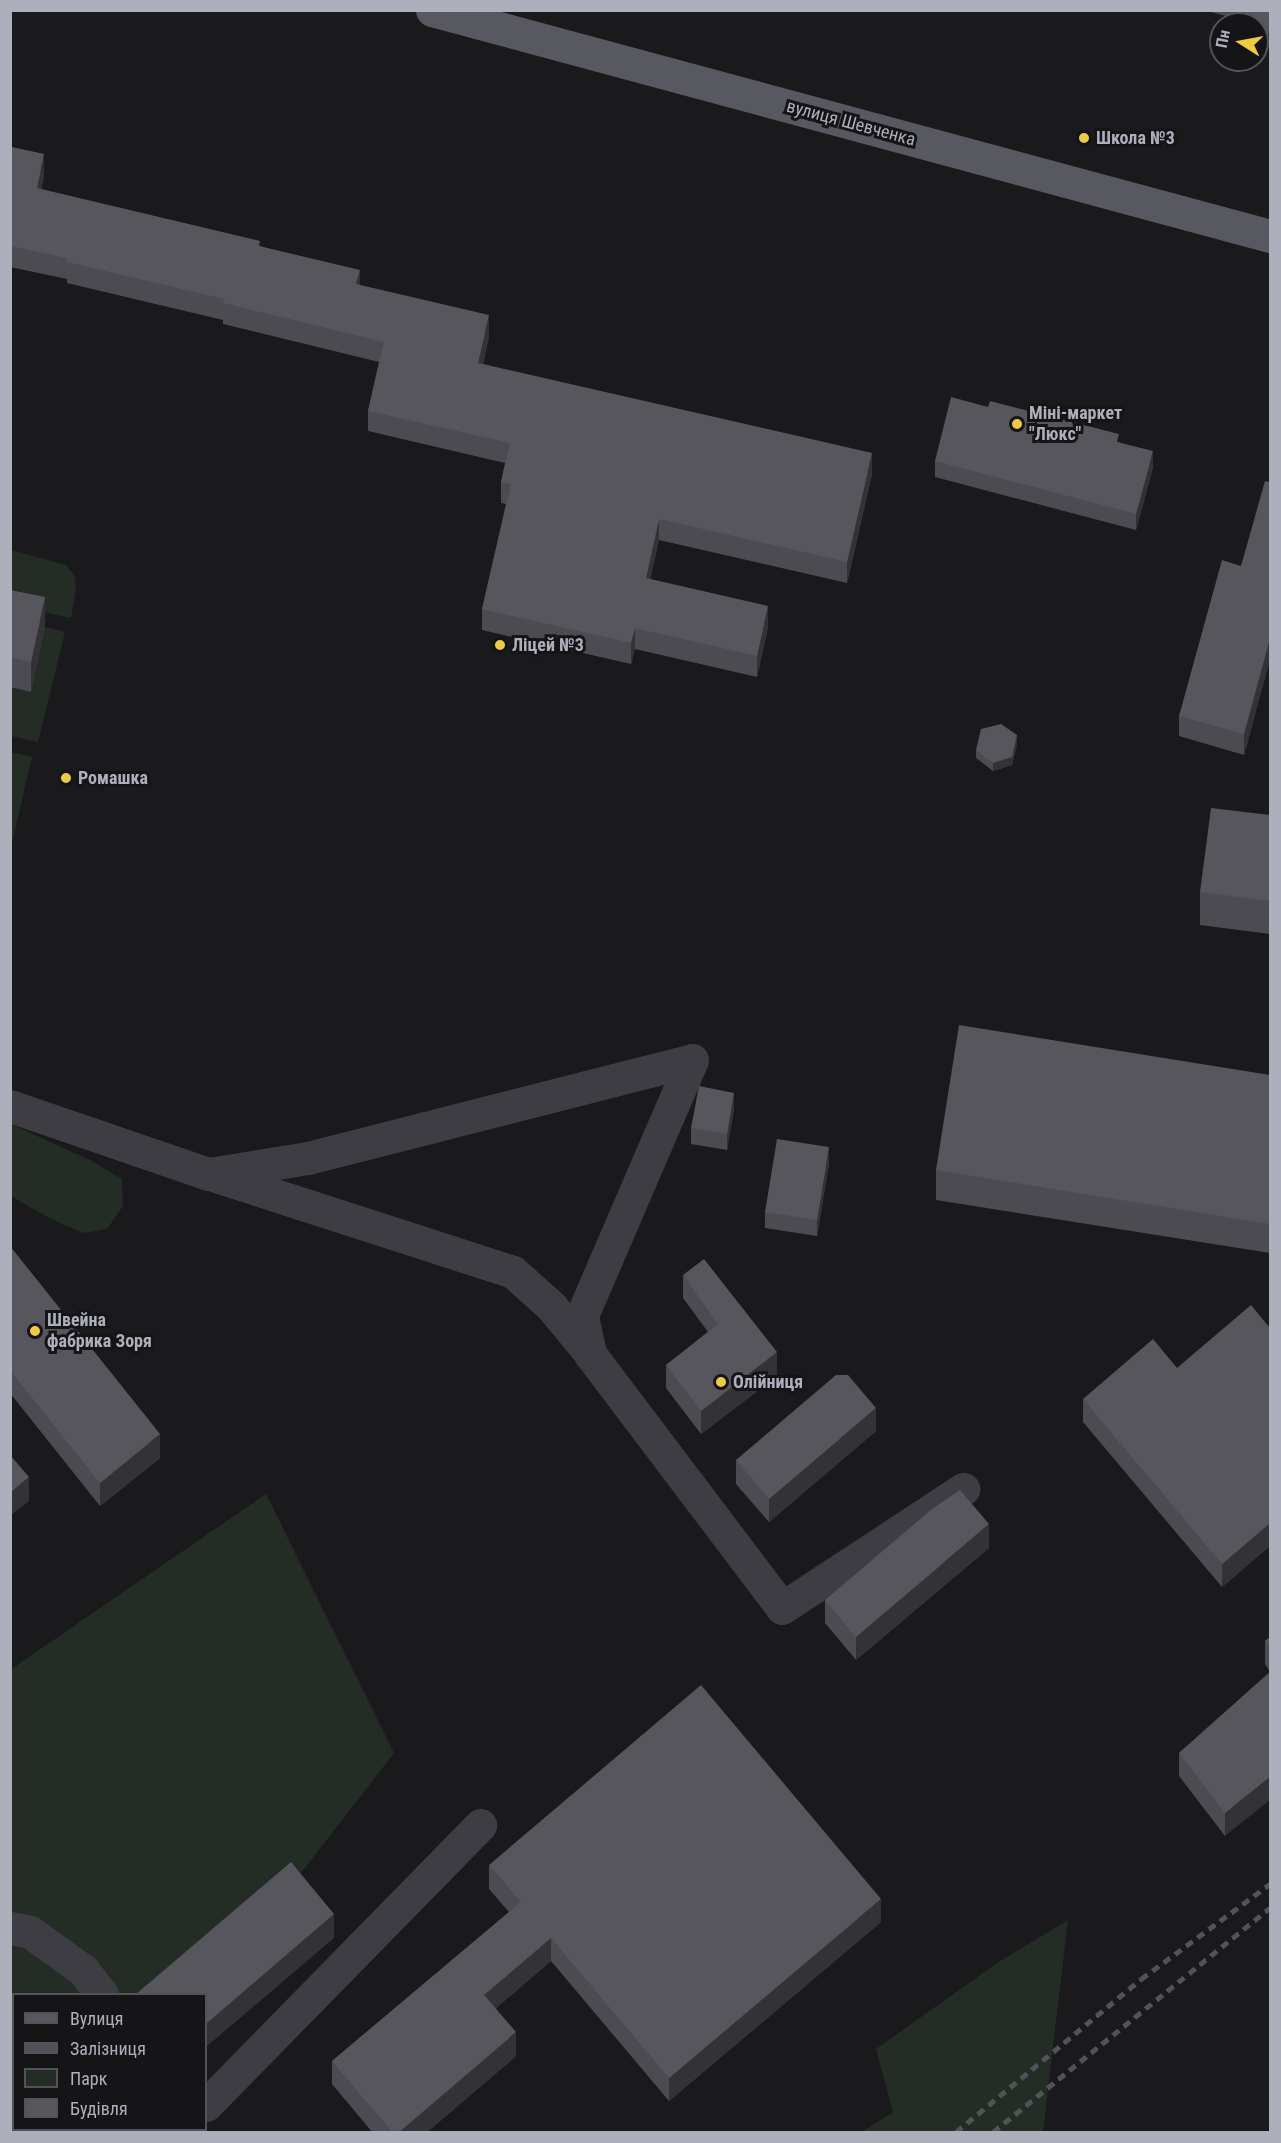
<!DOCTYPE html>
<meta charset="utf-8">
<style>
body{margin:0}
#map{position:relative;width:1281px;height:2143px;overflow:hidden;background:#1a1a1c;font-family:"Roboto Condensed",sans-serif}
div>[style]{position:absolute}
.green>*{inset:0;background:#242c26}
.minor>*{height:33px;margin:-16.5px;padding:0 16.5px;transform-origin:16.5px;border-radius:16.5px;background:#3d3d43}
.major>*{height:33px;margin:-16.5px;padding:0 16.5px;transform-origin:16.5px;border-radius:16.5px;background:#575860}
.rail>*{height:4.5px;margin-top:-2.25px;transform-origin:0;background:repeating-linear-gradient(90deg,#52535a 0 8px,transparent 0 14px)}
.wall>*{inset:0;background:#4b4b51}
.shaded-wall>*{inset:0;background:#333337}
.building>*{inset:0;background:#56565c}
.dots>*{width:16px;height:16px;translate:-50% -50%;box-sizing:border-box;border:3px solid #151517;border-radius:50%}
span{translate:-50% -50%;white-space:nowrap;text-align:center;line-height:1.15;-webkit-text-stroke:6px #151517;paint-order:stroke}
.street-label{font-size:18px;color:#adafbb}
.poi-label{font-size:18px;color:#adafbb;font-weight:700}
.left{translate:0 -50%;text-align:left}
.frame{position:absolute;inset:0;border:12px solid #adafbb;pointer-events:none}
.legend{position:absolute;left:12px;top:1993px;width:195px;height:138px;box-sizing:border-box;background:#151517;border:2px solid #525359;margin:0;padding:8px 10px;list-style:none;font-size:18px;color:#adafbb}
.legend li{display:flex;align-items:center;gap:12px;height:30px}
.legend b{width:30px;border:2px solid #525359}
.north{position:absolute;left:1209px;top:12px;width:60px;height:60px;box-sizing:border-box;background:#151517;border:2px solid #525359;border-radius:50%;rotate:281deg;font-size:16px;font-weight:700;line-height:24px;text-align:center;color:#adafbb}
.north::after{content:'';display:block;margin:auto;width:21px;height:27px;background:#eecb40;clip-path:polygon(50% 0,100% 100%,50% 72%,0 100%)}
</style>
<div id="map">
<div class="green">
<i style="clip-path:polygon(10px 550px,66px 565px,74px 575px,76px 588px,71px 618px,11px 605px)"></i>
<i style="clip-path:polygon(45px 627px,65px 632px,38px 742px,11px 736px,11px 687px,31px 692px)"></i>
<i style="clip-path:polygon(11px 752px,32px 757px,11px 847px,10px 752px)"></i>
<i style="clip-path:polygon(11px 1124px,90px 1160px,122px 1179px,123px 1206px,107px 1229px,83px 1233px,49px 1218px,11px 1196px)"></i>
<i style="clip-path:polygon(266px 1494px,394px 1753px,291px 1886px,162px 1994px,14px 1994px,14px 2130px,115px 2130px,117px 2132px,11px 2132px,10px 1670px)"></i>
<i style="clip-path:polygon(1068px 1920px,1043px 2132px,862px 2132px,893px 2112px,876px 2049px,997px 1963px)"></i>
</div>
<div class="minor">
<i style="left:10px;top:1106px;width:210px;rotate:18.9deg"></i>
<i style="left:209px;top:1174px;width:100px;rotate:-9.2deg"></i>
<i style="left:308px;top:1158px;width:396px;rotate:-14.3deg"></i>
<i style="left:692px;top:1060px;width:279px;rotate:113.3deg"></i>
<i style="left:582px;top:1316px;width:39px;rotate:78deg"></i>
<i style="left:590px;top:1354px;width:318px;rotate:52.9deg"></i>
<i style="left:782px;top:1608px;width:217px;rotate:-33.3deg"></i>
<i style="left:216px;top:1176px;width:312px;rotate:17.9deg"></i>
<i style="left:513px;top:1272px;width:51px;rotate:41.8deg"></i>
<i style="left:551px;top:1306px;width:60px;rotate:50.4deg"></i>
<i style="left:10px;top:1928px;width:20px;rotate:11deg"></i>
<i style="left:30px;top:1932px;width:65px;rotate:35.6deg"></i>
<i style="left:83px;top:1970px;width:31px;rotate:52deg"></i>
<i style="left:206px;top:2105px;width:392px;rotate:-45.6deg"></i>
</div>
<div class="major">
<i style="left:432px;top:10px;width:868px;rotate:15.09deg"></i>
</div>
<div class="rail">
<i style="left:956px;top:2132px;width:240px;rotate:-39.6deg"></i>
<i style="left:1141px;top:1979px;width:160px;rotate:-36.4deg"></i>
<i style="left:993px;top:2132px;width:356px;rotate:-39deg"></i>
</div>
<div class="wall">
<i style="clip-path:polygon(1203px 10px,1270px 10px,1268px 48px,1257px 45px,1257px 24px)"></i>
<i style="clip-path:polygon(10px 154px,44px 175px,41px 190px,260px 246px,489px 336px,483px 364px,872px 474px,847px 583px,659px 540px,650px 579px,768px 627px,757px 677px,635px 649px,631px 664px,482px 630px,482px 609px,506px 504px,501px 503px,501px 482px,505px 463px,368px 431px,368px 411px,379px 362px,223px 324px,223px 320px,67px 283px,67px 279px,10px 267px)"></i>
<i style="clip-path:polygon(1119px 442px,1153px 467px,1136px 530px,935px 477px,935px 461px)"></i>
<i style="clip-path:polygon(1270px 482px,1270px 659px,1244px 755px,1179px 736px,1179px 716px,1241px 566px)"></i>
<i style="clip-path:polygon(10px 590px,45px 627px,31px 692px,10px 687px)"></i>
<i style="clip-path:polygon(1017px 744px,1012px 765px,993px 771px,976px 758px,976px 750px)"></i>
<i style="clip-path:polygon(1270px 815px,1270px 934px,1200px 925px,1200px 892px)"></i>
<i style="clip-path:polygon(1270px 1075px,1270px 1253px,936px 1200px,936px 1170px)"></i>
<i style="clip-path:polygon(734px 1109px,727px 1150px,691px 1144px,691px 1128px)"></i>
<i style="clip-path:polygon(829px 1163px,817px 1236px,765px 1228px,765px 1212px)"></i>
<i style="clip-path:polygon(10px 1246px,160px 1458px,100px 1506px,10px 1393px)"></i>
<i style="clip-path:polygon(683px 1275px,777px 1376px,701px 1434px,666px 1388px,666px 1365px,708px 1332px,683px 1298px)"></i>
<i style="clip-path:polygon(1270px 1328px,1270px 1546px,1222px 1587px,1083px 1422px,1083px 1399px,1177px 1368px)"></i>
<i style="clip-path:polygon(876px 1431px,769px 1522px,736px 1484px,736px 1460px)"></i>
<i style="clip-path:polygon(989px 1548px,856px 1660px,825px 1623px,825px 1600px)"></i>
<i style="clip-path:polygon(1270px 1637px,1270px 1672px,1265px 1664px,1265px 1641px)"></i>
<i style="clip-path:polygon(1270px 1672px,1225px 1836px,1179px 1776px,1179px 1753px)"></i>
<i style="clip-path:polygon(489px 1865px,881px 1922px,669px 2101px,551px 1961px,496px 2008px,516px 2056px,426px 2133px,373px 2133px,332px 2084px,332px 2061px,509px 1912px,489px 1889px)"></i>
</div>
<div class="shaded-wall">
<i style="clip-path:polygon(1270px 26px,1270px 39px,1268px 48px,1268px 35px)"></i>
<i style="clip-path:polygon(44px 154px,44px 175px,37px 209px,37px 188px)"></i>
<i style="clip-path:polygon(360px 270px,360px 291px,356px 284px)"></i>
<i style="clip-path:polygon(489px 315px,489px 336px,478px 384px,478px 363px)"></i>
<i style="clip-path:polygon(1153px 451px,1153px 467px,1136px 530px,1136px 514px)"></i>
<i style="clip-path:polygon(872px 453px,872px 474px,847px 583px,847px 562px)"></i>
<i style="clip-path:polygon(659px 519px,659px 540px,646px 599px,646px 578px)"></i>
<i style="clip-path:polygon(45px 597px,45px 627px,31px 692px,31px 662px)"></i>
<i style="clip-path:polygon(768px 606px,768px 627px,757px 677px,757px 656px)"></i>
<i style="clip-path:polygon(635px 628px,635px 649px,631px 664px,631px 643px)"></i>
<i style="clip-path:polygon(1270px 638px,1270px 659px,1244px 755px,1244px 734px)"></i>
<i style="clip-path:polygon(1017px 735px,1017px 744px,1012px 765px,993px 771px,993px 763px)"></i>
<i style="clip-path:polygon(734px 1093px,734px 1109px,727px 1150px,727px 1134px)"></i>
<i style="clip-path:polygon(829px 1147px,829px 1163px,817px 1236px,817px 1220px)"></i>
<i style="clip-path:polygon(777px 1352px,777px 1376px,701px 1434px,701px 1411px)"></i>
<i style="clip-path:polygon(876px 1408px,876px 1431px,769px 1522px,769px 1499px)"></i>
<i style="clip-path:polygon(160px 1434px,160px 1458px,100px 1506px,100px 1483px)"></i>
<i style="clip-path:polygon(29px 1477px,29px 1501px,10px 1516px,10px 1493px)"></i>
<i style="clip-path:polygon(1270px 1523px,1270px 1546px,1222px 1587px,1222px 1564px)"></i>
<i style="clip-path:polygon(989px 1524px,989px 1548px,856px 1660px,856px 1637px)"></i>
<i style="clip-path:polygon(1270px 1777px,1270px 1800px,1225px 1836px,1225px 1813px)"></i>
<i style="clip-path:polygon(881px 1899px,881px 1922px,669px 2101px,669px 2078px)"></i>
<i style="clip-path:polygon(334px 1914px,334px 1938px,206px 2047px,206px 2024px)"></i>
<i style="clip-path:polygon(551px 1938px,551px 1961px,484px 2018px,484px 1995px)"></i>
<i style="clip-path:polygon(516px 2032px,516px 2056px,426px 2133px,398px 2133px)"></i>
</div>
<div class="building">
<i style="clip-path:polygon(1232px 10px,1270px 10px,1270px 26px,1268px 35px,1257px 32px,1257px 24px,1229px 24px)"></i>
<i style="clip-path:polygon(12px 147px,44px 154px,37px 188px,260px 241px,259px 246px,360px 270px,356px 284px,489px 315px,478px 363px,872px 453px,847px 562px,659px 519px,646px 578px,768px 606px,757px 656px,635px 628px,631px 643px,482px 609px,511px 484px,501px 482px,510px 443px,368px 411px,384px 342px,223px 303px,224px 299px,67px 262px,67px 258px,10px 246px,10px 154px)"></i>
<i style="clip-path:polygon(951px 397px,988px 407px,990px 401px,1119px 434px,1117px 442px,1153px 451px,1136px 514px,935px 461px)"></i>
<i style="clip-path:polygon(1265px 481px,1270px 482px,1270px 638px,1244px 734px,1179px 716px,1222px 560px,1241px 566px)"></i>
<i style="clip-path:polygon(10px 590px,45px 597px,31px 662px,10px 657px)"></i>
<i style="clip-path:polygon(1001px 724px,1017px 735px,1012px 757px,993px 763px,976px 750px,981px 729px)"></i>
<i style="clip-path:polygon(1211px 808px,1270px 815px,1270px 901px,1200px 892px)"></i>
<i style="clip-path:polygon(959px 1025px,1270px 1075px,1270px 1224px,936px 1170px)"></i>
<i style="clip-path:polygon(699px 1086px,734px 1093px,727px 1134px,691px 1128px)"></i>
<i style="clip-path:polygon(777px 1139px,829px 1147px,817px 1220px,765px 1212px)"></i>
<i style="clip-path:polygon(10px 1246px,160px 1434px,100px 1483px,10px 1370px)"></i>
<i style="clip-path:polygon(704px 1259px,777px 1352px,701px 1411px,666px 1365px,718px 1324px,683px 1275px)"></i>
<i style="clip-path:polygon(1251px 1305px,1270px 1328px,1270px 1523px,1222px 1564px,1083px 1399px,1153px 1339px,1177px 1368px)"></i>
<i style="clip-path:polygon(836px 1375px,848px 1375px,876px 1408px,769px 1499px,736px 1460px)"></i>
<i style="clip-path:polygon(10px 1455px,29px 1477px,10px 1493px)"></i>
<i style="clip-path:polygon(960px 1490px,989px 1524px,856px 1637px,825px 1600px,932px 1509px)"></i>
<i style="clip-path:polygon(1270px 1637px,1270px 1648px,1265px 1641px)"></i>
<i style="clip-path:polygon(1270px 1672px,1270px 1777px,1225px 1813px,1179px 1753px)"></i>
<i style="clip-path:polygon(701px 1685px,881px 1899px,669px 2078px,551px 1938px,484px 1995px,516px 2032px,398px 2133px,393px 2133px,332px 2061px,521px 1902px,489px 1865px)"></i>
<i style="clip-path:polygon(291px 1862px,334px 1914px,206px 2024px,206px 1995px,135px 1995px)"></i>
<i style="clip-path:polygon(10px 2125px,14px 2130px,17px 2133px,10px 2133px)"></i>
</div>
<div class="dots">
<i style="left:1084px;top:138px;background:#eecb40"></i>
<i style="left:1017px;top:424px;background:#eecb40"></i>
<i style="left:500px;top:645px;background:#eecb40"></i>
<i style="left:66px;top:778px;background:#eecb40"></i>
<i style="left:35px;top:1331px;background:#eecb40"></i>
<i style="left:721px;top:1382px;background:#eecb40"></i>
</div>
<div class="street-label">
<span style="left:851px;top:123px;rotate:15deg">вулиця Шевченка</span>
</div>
<div class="poi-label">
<span class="left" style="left:1096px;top:138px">Школа №3</span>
<span class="left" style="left:1029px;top:424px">Міні-маркет<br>"Люкс"</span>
<span class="left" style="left:512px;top:645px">Ліцей №3</span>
<span class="left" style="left:78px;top:778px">Ромашка</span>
<span class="left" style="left:47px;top:1331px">Швейна<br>фабрика Зоря</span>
<span class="left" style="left:733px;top:1382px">Олійниця</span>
</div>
<div class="frame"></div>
<ul class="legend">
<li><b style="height:8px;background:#575860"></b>Вулиця</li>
<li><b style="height:8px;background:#52535a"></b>Залізниця</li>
<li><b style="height:16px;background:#242c26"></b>Парк</li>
<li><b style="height:16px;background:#56565c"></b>Будівля</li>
</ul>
<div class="north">Пн</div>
</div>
